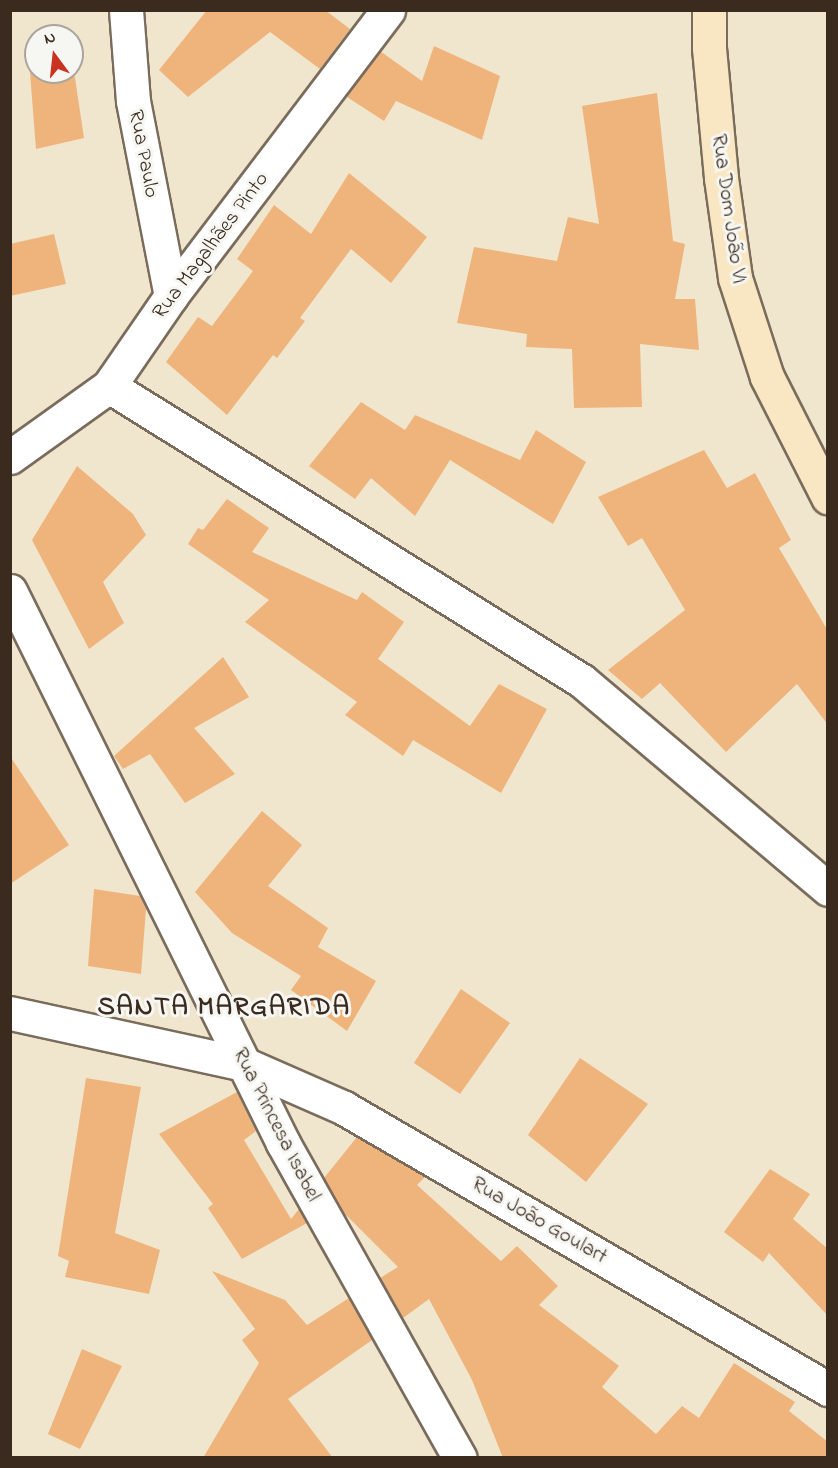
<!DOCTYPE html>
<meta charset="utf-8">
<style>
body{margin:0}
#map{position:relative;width:838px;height:1468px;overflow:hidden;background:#f0e6ce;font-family:"Indie Flower",sans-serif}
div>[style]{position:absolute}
.building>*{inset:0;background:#eeb47c}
.roads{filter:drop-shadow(2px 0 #7a6c5c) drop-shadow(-2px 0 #7a6c5c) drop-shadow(0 2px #7a6c5c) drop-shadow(0 -2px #7a6c5c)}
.street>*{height:33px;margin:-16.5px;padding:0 16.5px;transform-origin:16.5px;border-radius:16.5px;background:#fff}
.secondary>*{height:33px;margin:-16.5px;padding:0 16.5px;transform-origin:16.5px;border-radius:16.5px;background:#f9e7c3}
span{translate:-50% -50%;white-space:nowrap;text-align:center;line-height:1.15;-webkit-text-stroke:6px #f6f6f2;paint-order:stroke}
.street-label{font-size:21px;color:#3b2a1e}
.district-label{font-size:27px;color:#3b2a1e;font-weight:700;letter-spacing:1.5px}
.frame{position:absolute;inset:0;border:12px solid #3b2a1e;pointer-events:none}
.north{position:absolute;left:24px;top:24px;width:60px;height:60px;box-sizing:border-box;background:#f6f6f2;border:2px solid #aba49d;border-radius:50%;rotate:345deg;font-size:16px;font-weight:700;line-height:24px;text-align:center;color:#3b2a1e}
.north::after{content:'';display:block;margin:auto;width:21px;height:27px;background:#c8321e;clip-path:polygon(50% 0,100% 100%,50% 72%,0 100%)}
</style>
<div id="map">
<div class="building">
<i style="clip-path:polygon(207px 10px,325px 10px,350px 29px,320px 69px,270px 32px,188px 97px,159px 70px)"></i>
<i style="clip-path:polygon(434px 46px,500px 76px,482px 140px,396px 101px,384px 121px,347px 97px,380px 51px,422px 81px)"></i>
<i style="clip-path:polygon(72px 58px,84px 138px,36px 149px,29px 60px,36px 60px,36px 72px,72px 72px)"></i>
<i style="clip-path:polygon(657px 93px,673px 241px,685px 244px,675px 299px,695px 299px,699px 350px,640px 344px,642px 407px,574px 408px,572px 349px,526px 347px,527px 334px,457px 323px,474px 247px,557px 261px,568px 217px,599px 224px,582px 106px)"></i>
<i style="clip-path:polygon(349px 173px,427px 237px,391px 283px,351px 249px,300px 318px,305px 321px,277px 358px,273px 355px,227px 415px,166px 362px,198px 317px,212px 326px,253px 271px,237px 259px,274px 205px,311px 234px)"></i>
<i style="clip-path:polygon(54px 234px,66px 284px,10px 296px,10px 244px)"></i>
<i style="clip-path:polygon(361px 402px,405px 430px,415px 415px,520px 460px,536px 430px,586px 462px,553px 524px,450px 460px,415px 516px,371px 478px,355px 499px,309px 466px)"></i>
<i style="clip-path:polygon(704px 450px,727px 488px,755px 473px,791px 540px,779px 548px,828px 631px,828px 725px,797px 684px,726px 752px,660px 683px,642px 699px,608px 670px,685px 610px,642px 538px,628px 546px,598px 497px)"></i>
<i style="clip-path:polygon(77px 466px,133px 514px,146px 535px,103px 582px,124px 623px,89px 649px,32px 540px)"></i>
<i style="clip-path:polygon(227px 499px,269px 528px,252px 552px,357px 600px,362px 592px,404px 622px,378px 659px,470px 726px,499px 684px,547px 709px,501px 793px,413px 740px,403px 756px,345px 715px,357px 702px,245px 622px,269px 600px,188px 544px,198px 528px,203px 530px)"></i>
<i style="clip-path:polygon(223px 657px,249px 697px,194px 728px,235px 774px,185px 803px,150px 754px,123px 769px,114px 756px)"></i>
<i style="clip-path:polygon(10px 756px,69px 845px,10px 884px)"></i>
<i style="clip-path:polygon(262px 811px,302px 845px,268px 886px,328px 928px,318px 947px,376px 981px,347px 1031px,291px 990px,301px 976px,232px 933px,195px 892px)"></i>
<i style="clip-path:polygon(94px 889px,140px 896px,146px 909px,141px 974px,88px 966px)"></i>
<i style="clip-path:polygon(461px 989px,510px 1023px,460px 1094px,414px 1063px)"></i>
<i style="clip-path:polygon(580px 1058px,648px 1104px,586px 1182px,528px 1135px)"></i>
<i style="clip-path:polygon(86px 1078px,141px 1087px,115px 1233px,160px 1250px,149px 1294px,65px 1277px,69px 1261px,58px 1256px)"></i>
<i style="clip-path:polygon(237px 1092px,256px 1131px,244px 1140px,291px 1219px,299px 1209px,307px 1223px,242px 1259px,208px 1208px,213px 1204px,159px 1134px)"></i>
<i style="clip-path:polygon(357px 1137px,425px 1177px,417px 1185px,501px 1261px,517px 1246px,558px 1286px,539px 1305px,619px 1366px,602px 1387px,656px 1434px,682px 1406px,699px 1418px,734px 1363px,795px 1402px,789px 1411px,828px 1442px,828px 1458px,503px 1458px,472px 1380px,429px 1299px,403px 1318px,380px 1278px,398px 1267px,344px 1213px,324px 1178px)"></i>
<i style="clip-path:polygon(770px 1169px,810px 1194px,793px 1219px,828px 1249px,828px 1316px,769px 1253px,763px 1262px,724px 1232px)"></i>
<i style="clip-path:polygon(212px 1271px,285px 1300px,307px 1325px,349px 1298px,372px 1340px,288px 1399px,333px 1458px,203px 1458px,259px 1363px,242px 1340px,255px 1329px)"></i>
<i style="clip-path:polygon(82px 1349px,122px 1366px,80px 1449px,48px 1434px)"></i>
</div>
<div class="roads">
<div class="street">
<i style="left:126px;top:10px;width:91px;rotate:85.6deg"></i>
<i style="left:133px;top:101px;width:199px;rotate:79deg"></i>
<i style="left:109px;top:386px;width:557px;rotate:31.95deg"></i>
<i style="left:582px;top:681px;width:322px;rotate:40.2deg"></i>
<i style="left:10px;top:457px;width:122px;rotate:-35.6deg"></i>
<i style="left:109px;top:386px;width:109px;rotate:-55.4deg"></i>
<i style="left:171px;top:296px;width:359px;rotate:-52.8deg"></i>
<i style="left:10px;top:591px;width:616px;rotate:63.68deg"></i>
<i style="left:283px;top:1143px;width:361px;rotate:60.7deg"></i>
<i style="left:10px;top:1013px;width:239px;rotate:12.3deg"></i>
<i style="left:244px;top:1064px;width:109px;rotate:23.7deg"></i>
<i style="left:344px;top:1108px;width:560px;rotate:30.14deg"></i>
</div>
<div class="secondary">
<i style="left:709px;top:10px;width:38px;rotate:90deg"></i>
<i style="left:709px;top:48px;width:131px;rotate:84.7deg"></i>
<i style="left:721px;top:178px;width:101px;rotate:82deg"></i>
<i style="left:735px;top:278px;width:104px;rotate:72.1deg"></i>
<i style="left:767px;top:377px;width:135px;rotate:63.1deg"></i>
</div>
</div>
<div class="street-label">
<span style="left:143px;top:154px;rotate:79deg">Rua Paulo</span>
<span style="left:728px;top:209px;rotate:82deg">Rua Dom João VI</span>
<span style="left:211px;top:246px;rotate:-53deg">Rua Magalhães Pinto</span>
<span style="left:276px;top:1125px;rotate:63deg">Rua Princesa Isabel</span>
<span style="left:539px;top:1221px;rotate:30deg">Rua João Goulart</span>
</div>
<div class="district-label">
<span style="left:224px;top:1008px">SANTA MARGARIDA</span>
</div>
<div class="frame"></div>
<div class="north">N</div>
</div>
